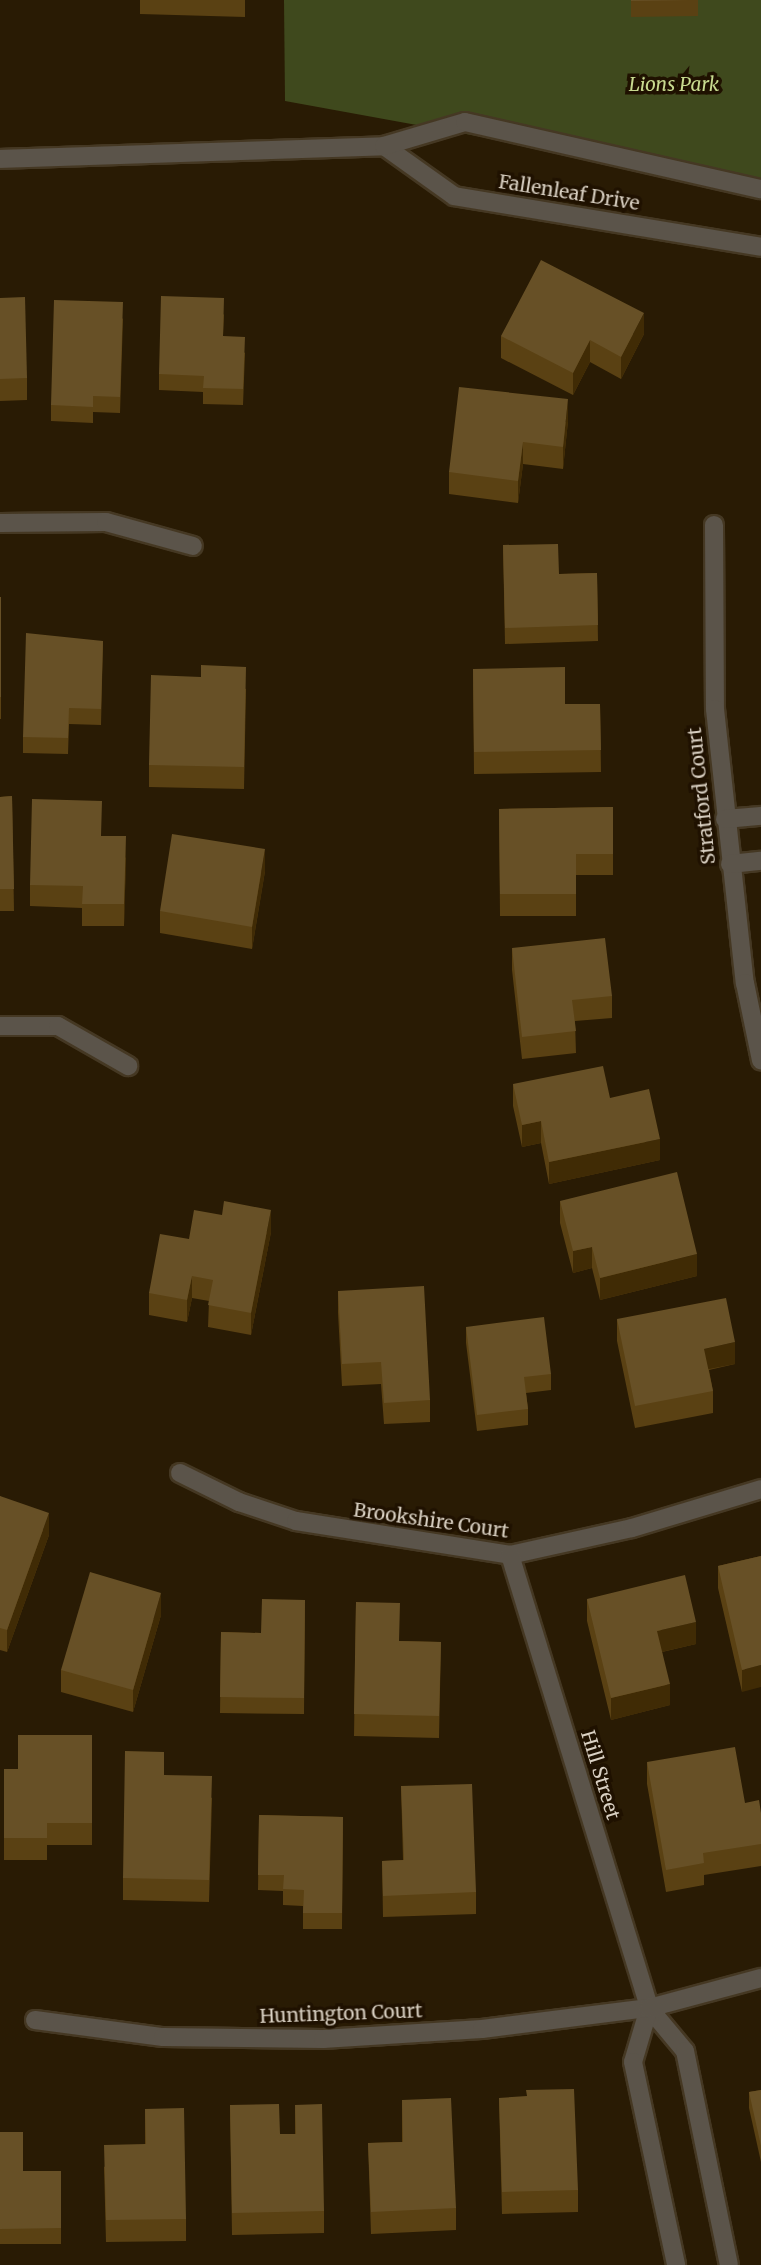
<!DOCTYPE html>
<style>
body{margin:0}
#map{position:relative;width:761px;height:2265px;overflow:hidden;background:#291b04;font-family:Merriweather,serif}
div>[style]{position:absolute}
.green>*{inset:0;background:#3f491d}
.roads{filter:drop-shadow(2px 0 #453823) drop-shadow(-2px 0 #453823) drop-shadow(0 2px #453823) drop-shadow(0 -2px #453823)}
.minor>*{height:18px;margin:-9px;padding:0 9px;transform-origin:9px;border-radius:9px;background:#5b544a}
.wall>*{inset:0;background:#5a4113}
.shaded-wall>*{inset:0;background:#402b05}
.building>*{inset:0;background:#675026}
span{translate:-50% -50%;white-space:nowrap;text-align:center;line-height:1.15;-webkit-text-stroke:7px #1f1100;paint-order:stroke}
.park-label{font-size:19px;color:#c8da8f;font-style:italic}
.street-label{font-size:19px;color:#dad1c3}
</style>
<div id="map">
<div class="green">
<i style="clip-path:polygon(284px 0,761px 0,761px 188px,285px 101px)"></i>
</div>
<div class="roads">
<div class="minor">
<i style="left:384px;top:146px;width:86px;rotate:35.5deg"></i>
<i style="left:454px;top:196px;width:311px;rotate:9.4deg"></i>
<i style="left:0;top:159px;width:384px;rotate:-1.9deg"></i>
<i style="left:384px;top:146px;width:84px;rotate:-16.5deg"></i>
<i style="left:465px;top:122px;width:303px;rotate:12.8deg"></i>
<i style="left:0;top:523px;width:106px;rotate:-0.5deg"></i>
<i style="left:106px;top:522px;width:90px;rotate:15.4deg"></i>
<i style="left:714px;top:525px;width:184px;rotate:89.7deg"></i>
<i style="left:715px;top:709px;width:276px;rotate:83.8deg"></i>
<i style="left:745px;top:983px;width:79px;rotate:78.3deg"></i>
<i style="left:725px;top:819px;width:36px;rotate:-5deg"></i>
<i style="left:730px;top:864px;width:31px;rotate:-6deg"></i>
<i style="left:0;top:1026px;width:58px"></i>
<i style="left:58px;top:1026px;width:81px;rotate:29.7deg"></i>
<i style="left:180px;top:1473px;width:66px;rotate:26.2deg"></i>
<i style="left:239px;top:1502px;width:60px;rotate:18.4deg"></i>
<i style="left:296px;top:1521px;width:217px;rotate:9deg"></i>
<i style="left:510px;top:1555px;width:125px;rotate:-12.5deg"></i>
<i style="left:632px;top:1528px;width:135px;rotate:-16.8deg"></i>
<i style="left:510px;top:1555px;width:474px;rotate:72.9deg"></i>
<i style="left:649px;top:2008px;width:56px;rotate:50.1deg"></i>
<i style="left:685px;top:2051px;width:218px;rotate:78.4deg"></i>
<i style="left:649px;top:2008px;width:56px;rotate:106.5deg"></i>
<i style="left:633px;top:2062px;width:208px;rotate:78deg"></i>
<i style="left:35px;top:2020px;width:129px;rotate:7.6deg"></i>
<i style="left:163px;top:2037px;width:160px;rotate:0.7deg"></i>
<i style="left:323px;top:2039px;width:159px;rotate:-3.6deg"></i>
<i style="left:482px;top:2029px;width:168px;rotate:-7.2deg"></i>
<i style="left:649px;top:2008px;width:116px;rotate:-15deg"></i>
</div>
</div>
<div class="wall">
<i style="clip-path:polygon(140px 0,245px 0,245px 17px,140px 14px)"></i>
<i style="clip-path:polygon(631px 0,698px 0,698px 16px,631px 17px)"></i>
<i style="clip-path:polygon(0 298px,27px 378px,27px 400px,0 401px)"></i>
<i style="clip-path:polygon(224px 314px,223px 336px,245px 353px,243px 405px,203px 404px,203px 392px,159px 390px,159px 374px)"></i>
<i style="clip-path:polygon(123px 318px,120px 413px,93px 412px,93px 423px,51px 421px,51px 405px)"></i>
<i style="clip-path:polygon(644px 334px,621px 379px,590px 362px,573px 395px,501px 358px,501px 336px)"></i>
<i style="clip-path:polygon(568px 421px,563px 469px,523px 464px,518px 503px,449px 494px,449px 472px)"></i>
<i style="clip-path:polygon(503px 545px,559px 574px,597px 573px,598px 641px,505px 644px)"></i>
<i style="clip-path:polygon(0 597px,1px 597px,1px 719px,0 719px)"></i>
<i style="clip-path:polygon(103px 641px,101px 725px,69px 724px,68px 754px,23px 753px,23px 737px)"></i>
<i style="clip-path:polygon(473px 669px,565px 704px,600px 704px,601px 772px,474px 774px)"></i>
<i style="clip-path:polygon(201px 677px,246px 689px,244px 789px,149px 787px,149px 765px)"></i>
<i style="clip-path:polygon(12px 796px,14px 911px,0 911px,0 797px)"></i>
<i style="clip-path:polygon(613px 807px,613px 875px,576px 875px,576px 916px,500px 916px,499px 809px)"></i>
<i style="clip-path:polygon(101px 836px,126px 858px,124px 926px,82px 926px,82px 908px,30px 906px,30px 885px)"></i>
<i style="clip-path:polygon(265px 871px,252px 949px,160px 933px,160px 911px)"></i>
<i style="clip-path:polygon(512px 948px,612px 996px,612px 1018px,575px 1021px,576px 1053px,522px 1059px,512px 970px)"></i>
<i style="clip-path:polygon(513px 1084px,610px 1098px,660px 1160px,549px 1184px,541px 1143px,522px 1147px,513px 1106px)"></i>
<i style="clip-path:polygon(560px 1201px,697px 1276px,600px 1300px,592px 1268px,573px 1273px,560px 1223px)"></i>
<i style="clip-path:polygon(271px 1232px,251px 1335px,208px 1327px,209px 1301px,192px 1298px,187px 1322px,149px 1315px,149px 1293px,189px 1239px)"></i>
<i style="clip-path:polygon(338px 1291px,430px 1400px,430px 1422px,384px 1424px,381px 1384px,342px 1386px,338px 1313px)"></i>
<i style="clip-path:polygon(617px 1319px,735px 1364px,709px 1370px,713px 1391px,713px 1413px,635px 1428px,617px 1341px)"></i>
<i style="clip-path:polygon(466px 1327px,551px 1374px,551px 1390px,526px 1393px,528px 1409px,528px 1425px,477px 1431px,466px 1343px)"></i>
<i style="clip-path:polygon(0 1496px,49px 1535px,7px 1652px,0 1650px)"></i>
<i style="clip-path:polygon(761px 1556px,742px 1692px,718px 1588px,718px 1566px)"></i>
<i style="clip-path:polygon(587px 1599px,696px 1644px,662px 1652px,670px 1705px,611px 1720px,587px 1621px)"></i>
<i style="clip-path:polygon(305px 1600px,304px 1714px,220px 1713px,221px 1632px,261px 1633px)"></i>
<i style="clip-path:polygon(356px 1602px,399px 1641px,441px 1642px,439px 1738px,354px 1736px)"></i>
<i style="clip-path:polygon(161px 1615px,133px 1712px,61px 1692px,61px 1670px)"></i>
<i style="clip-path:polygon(92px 1735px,92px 1845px,47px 1845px,47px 1860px,4px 1860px,4px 1769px,18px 1769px)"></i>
<i style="clip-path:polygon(647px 1762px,745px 1803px,761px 1813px,761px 1866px,704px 1875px,704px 1885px,666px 1892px,647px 1784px)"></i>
<i style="clip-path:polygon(164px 1775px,212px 1798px,209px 1902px,123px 1900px,123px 1878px)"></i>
<i style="clip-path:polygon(401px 1786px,476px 1892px,476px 1914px,383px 1917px,382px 1861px,403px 1860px)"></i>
<i style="clip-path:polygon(259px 1815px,343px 1817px,342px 1929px,303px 1929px,303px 1906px,283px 1905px,283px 1891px,258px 1890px)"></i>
<i style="clip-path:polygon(761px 2090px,761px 2162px,749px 2108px,749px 2092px)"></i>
<i style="clip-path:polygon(499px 2098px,578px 2190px,578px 2212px,502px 2214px)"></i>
<i style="clip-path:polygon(402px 2100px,456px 2208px,456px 2230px,371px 2234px,368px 2143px,402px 2142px)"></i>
<i style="clip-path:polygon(230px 2105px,280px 2134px,295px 2134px,295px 2105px,324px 2211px,324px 2233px,232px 2235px)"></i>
<i style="clip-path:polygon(145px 2109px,186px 2219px,186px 2241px,106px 2242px,104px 2167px,145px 2144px)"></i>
<i style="clip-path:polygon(0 2132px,23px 2171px,61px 2171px,61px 2244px,0 2244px)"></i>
</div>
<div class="shaded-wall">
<i style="clip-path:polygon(644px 313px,644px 334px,621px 379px,621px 357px)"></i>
<i style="clip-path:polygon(590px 340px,590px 362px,573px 395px,573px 373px)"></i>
<i style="clip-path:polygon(568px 399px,568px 421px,563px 469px,563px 447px)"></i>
<i style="clip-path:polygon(523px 442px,523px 464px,518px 503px,518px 481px)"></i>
<i style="clip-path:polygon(126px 836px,126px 858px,124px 926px,124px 904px)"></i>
<i style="clip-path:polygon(265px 849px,265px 871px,252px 949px,252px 927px)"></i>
<i style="clip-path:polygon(541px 1121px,541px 1143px,522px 1147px,522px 1125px)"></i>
<i style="clip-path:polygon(660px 1139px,660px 1160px,549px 1184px,549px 1162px)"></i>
<i style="clip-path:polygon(271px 1210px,271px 1232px,251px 1335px,251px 1313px)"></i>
<i style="clip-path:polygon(592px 1247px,592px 1268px,573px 1273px,573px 1251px)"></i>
<i style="clip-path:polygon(697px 1254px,697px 1276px,600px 1300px,600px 1278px)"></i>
<i style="clip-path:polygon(192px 1276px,192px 1298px,187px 1322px,187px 1300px)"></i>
<i style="clip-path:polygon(735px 1342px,735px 1364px,704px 1370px,704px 1349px)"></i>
<i style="clip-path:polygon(49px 1513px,49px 1535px,7px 1652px,7px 1630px)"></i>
<i style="clip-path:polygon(161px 1593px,161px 1615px,133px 1712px,133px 1690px)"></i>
<i style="clip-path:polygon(696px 1622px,696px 1644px,657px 1653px,657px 1631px)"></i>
<i style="clip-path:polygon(761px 1665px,761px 1687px,742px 1692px,742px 1670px)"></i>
<i style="clip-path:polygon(670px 1684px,670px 1705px,611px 1720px,611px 1698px)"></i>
</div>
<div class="building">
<i style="clip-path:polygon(631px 0,690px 0,631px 1px)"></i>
<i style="clip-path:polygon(541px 260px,644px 313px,621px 357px,590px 340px,573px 373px,501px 336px)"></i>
<i style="clip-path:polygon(161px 296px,224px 298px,223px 336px,245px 337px,243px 389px,203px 388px,204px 376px,159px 374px)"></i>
<i style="clip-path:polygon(25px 297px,27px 378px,0 379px,0 298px)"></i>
<i style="clip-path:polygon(54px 300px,123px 302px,120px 397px,93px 396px,93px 407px,51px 405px)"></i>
<i style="clip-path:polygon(459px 387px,568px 399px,563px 447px,523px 442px,518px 481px,449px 472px)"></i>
<i style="clip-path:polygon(558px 544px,559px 574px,597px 573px,598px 625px,505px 628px,503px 545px)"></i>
<i style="clip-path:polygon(0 597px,1px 597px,1px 697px,0 697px)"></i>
<i style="clip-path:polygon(26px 633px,103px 641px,101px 709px,69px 708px,68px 738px,23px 737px)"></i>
<i style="clip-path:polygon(201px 665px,246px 667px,244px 767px,149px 765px,151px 675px,201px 677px)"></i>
<i style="clip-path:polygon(565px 667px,565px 704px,600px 704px,601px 750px,474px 752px,473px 669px)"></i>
<i style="clip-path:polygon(12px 796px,14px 889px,0 889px,0 797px)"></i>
<i style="clip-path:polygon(32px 799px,102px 801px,101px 836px,126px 836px,124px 904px,82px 904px,83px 886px,30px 885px)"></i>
<i style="clip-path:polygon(613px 807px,613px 854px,576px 854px,576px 894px,500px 894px,499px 809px)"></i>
<i style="clip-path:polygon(172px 834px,265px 849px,252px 927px,160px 911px)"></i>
<i style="clip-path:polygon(605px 938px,612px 996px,572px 1000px,576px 1031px,522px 1037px,512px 948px)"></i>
<i style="clip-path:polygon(603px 1066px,610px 1098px,649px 1089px,660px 1139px,549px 1162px,541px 1121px,522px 1125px,513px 1084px)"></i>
<i style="clip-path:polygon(677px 1172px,697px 1254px,600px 1278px,592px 1247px,573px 1251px,560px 1201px)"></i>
<i style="clip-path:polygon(224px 1201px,271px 1210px,251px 1313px,208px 1305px,213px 1280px,192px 1276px,187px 1300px,149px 1293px,160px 1234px,189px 1239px,194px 1210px,222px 1215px)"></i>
<i style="clip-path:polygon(424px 1286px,430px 1400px,384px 1403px,381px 1362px,342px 1364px,338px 1291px)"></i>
<i style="clip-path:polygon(726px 1298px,735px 1342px,704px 1349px,713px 1391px,635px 1406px,617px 1319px)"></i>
<i style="clip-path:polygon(544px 1317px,551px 1374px,524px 1377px,528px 1409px,477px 1415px,466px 1327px)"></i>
<i style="clip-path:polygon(0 1496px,49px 1513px,7px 1630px,0 1628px)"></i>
<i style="clip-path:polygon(761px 1556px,761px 1665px,742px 1670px,718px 1566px)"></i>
<i style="clip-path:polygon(90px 1572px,161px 1593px,133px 1690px,61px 1670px)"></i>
<i style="clip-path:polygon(685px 1575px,696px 1622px,657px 1631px,670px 1684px,611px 1698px,587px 1599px)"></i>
<i style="clip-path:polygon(262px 1599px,305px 1600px,304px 1698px,220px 1697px,221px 1632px,261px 1633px)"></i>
<i style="clip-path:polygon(356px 1602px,400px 1603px,399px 1641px,441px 1642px,439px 1716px,354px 1714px)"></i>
<i style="clip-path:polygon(18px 1735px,92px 1735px,92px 1823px,47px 1823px,47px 1838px,4px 1838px,4px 1769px,18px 1769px)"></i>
<i style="clip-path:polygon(735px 1747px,745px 1803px,759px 1800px,761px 1813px,761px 1844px,703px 1853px,704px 1863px,666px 1870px,647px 1762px)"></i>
<i style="clip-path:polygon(125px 1751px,164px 1752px,164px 1775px,212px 1776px,209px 1880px,123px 1878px)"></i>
<i style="clip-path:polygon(472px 1784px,476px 1892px,383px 1896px,382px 1861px,404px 1860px,401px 1786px)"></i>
<i style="clip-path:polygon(259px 1815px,343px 1817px,342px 1913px,303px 1913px,304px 1890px,283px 1889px,284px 1875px,258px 1875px)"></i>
<i style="clip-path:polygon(574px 2089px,578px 2190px,502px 2192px,499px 2098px,527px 2096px,526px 2090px)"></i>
<i style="clip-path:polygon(761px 2090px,761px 2146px,749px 2092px)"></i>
<i style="clip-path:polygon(451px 2098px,456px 2208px,371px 2212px,368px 2143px,403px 2142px,402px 2100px)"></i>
<i style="clip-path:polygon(279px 2104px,280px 2134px,296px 2134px,295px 2105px,322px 2104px,324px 2211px,232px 2213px,230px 2105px)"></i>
<i style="clip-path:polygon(184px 2108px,186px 2219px,106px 2220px,104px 2145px,146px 2144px,145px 2109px)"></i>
<i style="clip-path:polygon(0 2132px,23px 2132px,23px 2171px,61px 2171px,61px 2228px,0 2229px)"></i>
</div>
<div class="park-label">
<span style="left:674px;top:85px">Lions Park</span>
</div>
<div class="street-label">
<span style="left:569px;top:193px;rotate:9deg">Fallenleaf Drive</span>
<span style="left:702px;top:796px;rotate:-96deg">Stratford Court</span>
<span style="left:431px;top:1521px;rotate:8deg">Brookshire Court</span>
<span style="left:600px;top:1775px;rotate:73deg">Hill Street</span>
<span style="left:341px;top:2014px;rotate:-2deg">Huntington Court</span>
</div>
</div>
